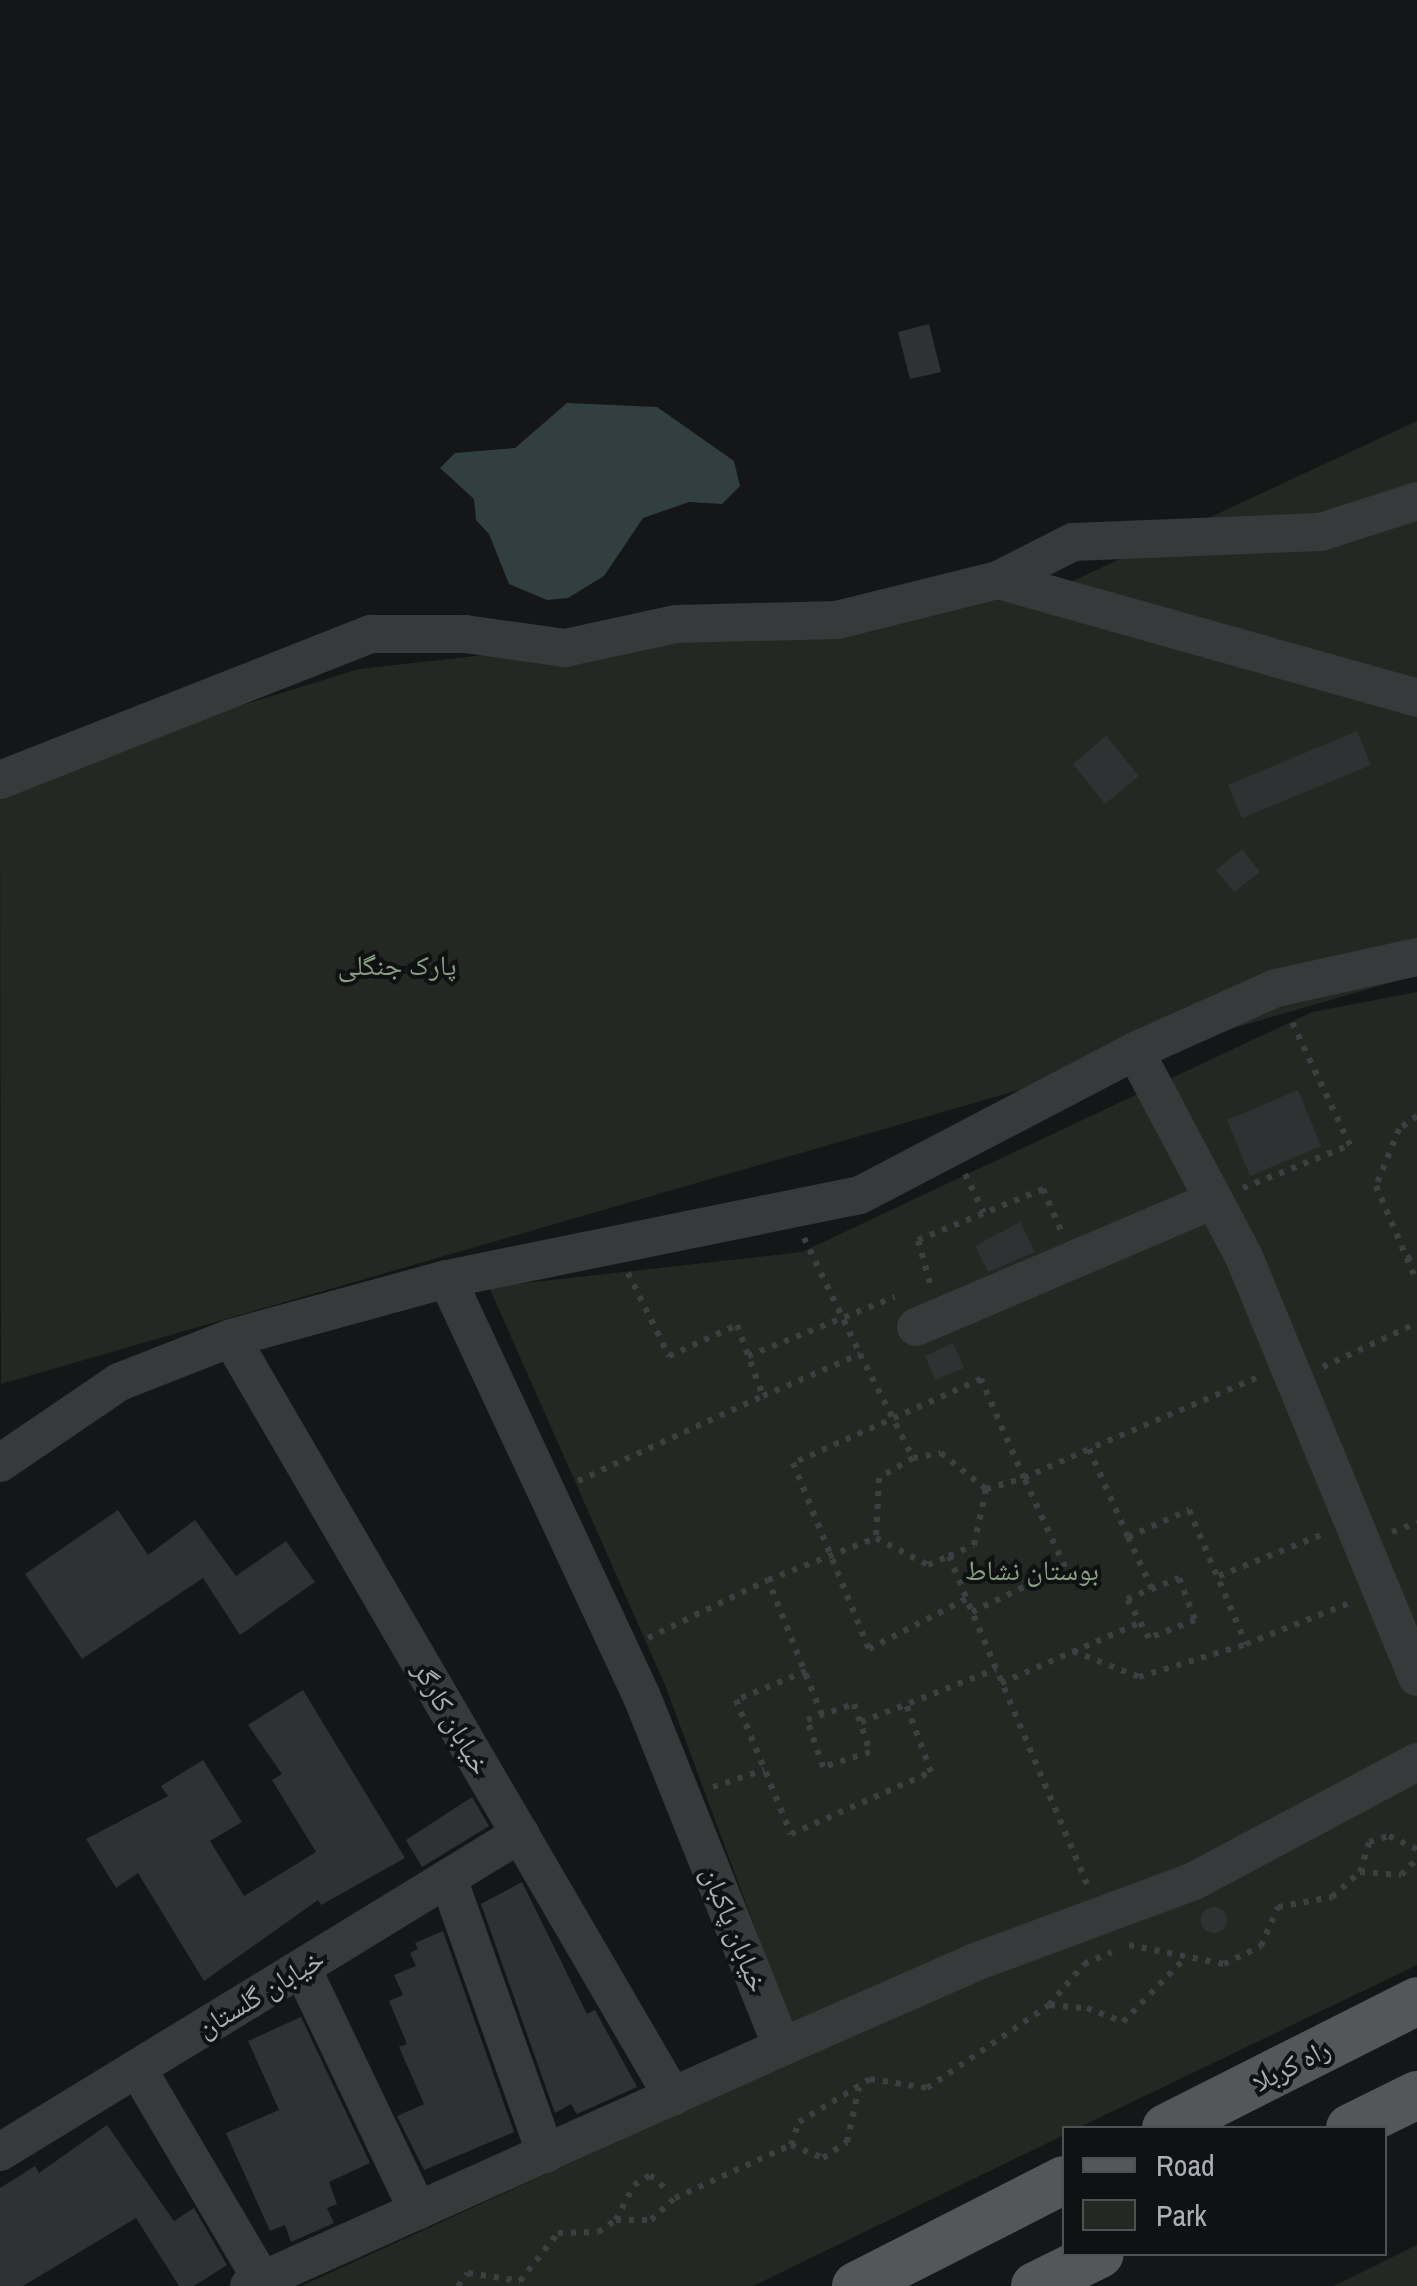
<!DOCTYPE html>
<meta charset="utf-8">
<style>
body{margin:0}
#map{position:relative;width:1417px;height:2286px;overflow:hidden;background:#151617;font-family:"Archivo Narrow","Noto Naskh Arabic",sans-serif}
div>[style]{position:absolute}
.green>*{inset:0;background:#232922}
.water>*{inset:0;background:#323f40}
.building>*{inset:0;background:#303133}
.round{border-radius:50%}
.path>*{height:6px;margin-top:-3px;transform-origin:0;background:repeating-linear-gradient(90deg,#3d4042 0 5px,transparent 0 13px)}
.minor>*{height:38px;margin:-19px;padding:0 19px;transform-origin:19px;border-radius:19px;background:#37393b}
.major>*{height:48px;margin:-24px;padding:0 24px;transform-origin:24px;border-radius:24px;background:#53575a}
span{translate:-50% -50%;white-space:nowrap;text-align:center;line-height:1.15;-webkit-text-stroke:8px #101112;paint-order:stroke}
.park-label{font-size:28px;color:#889f82}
.street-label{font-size:28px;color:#a9b0b6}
.legend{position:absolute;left:1062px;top:2126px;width:325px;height:130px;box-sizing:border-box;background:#101112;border:2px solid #4d5154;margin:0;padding:12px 18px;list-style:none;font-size:30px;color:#a9b0b6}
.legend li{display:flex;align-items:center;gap:20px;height:50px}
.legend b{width:50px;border:2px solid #4d5154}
</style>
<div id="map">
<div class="green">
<i style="clip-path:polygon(1417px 421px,1417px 975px,1px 1384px,0 780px,359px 669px,1047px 593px)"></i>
<i style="clip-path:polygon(1417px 992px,1417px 1965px,1078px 2128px,1064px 2128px,1064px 2135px,753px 2286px,301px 2286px,803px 2057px,665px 1685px,489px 1287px,802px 1252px,1312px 1012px)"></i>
<i style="clip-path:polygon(1417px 2245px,1417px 2286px,1334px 2286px)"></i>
</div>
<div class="water">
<i style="clip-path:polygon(567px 403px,657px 407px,734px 461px,740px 486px,722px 504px,689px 502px,643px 518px,604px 576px,568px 598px,547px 600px,509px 584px,489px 534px,476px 520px,474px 499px,440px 468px,455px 453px,515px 448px)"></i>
</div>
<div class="building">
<i style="clip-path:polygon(929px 324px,941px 372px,910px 379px,898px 332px)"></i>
<i style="clip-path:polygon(1357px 731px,1371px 765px,1242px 818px,1228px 785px)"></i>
<i style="clip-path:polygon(1106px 736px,1139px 776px,1105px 804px,1073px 764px)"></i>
<i style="clip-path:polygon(1242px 849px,1260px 872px,1234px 892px,1216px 870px)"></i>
<i style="clip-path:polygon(1298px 1090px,1321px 1146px,1250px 1176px,1227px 1120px)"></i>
<i style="clip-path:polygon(1020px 1222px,1035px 1252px,988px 1272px,975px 1246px)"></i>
<i style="clip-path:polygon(953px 1343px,964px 1368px,935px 1380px,925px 1356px)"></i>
<i style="clip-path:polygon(118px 1510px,148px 1555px,195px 1520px,236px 1576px,286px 1541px,315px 1582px,240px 1635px,203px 1578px,82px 1659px,25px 1574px)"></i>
<i style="clip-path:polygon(303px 1690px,405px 1858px,321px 1905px,318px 1900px,204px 1981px,138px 1873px,116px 1888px,86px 1839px,168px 1796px,161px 1786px,203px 1760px,242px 1822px,210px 1841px,244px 1896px,316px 1852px,272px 1780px,282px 1774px,248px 1725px)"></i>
<i style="clip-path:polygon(472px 1797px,489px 1826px,422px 1867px,406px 1840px)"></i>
<i style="clip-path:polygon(522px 1882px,587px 2014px,595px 2010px,637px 2087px,577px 2114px,571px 2104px,555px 2113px,481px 1904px)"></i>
<i class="round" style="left:1201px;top:1907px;width:26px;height:26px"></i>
<i style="clip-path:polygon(443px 1931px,514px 2132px,424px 2170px,397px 2116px,424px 2104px,399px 2047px,407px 2044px,389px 2001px,403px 1995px,394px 1975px,416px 1966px,410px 1953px,418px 1949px,415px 1943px)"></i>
<i style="clip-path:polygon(301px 2017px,370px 2163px,329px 2182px,337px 2204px,327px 2208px,334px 2223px,291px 2242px,285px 2225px,270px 2231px,226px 2133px,279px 2110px,248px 2041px)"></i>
<i style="clip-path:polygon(107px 2125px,174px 2221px,194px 2208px,227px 2265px,194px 2286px,179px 2286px,136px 2218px,23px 2286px,0 2286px,0 2188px,35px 2166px,39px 2173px)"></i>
</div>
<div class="path">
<i style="left:1417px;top:1116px;width:22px;rotate:144deg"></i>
<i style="left:1399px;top:1129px;width:61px;rotate:112deg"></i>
<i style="left:1376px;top:1186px;width:104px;rotate:66.9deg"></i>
<i style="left:965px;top:1174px;width:43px;rotate:64deg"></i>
<i style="left:1243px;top:1188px;width:115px;rotate:-21.9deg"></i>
<i style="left:1350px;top:1145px;width:143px;rotate:-115.3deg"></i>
<i style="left:804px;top:1238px;width:129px;rotate:64.2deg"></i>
<i style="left:1407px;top:1259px;width:11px;rotate:-27deg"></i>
<i style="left:628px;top:1273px;width:93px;rotate:63.7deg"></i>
<i style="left:669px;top:1356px;width:75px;rotate:-24.5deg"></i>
<i style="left:737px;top:1325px;width:76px;rotate:69.9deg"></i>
<i style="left:763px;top:1396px;width:106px;rotate:-23.4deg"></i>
<i style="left:860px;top:1354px;width:117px;rotate:63deg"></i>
<i style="left:913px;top:1458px;width:39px;rotate:150deg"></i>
<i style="left:879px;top:1478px;width:60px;rotate:92.9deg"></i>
<i style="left:930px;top:1283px;width:45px;rotate:-105.6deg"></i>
<i style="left:918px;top:1240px;width:135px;rotate:-22.2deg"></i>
<i style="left:1043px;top:1189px;width:46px;rotate:66.8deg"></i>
<i style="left:748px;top:1356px;width:158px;rotate:-21.9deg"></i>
<i style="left:1323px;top:1367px;width:104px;rotate:-25.1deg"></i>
<i style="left:1256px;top:1378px;width:181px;rotate:157deg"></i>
<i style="left:1089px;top:1449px;width:96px;rotate:66.1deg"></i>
<i style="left:1128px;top:1537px;width:67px;rotate:-23.9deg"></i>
<i style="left:1189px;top:1510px;width:146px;rotate:67deg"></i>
<i style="left:1246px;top:1644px;width:114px;rotate:-21.6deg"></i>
<i style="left:913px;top:1458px;width:28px;rotate:-10deg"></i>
<i style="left:941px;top:1453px;width:58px;rotate:38.7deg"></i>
<i style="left:578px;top:1481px;width:204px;rotate:-24.7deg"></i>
<i style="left:1392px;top:1532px;width:27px;rotate:-20deg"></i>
<i style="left:1128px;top:1537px;width:57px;rotate:65.2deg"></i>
<i style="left:949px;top:1556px;width:27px;rotate:-24deg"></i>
<i style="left:974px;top:1545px;width:57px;rotate:-77.9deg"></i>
<i style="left:986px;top:1489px;width:40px;rotate:-16deg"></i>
<i style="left:1024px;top:1478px;width:108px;rotate:-113.5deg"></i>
<i style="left:981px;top:1379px;width:206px;rotate:155.9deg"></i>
<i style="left:793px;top:1463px;width:201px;rotate:67.8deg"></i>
<i style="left:869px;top:1649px;width:109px;rotate:-27.3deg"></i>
<i style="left:1219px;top:1576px;width:110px;rotate:-21.9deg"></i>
<i style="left:1179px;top:1578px;width:45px;rotate:69.1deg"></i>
<i style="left:1195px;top:1620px;width:49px;rotate:158.6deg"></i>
<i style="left:1149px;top:1638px;width:45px;rotate:-119.4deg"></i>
<i style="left:1127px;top:1599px;width:56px;rotate:-22deg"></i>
<i style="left:648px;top:1638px;width:133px;rotate:-25.8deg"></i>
<i style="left:1073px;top:1651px;width:71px;rotate:21.5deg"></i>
<i style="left:1139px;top:1677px;width:112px;rotate:-17.1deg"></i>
<i style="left:806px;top:1671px;width:76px;rotate:157.5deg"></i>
<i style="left:736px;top:1700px;width:145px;rotate:67.7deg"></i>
<i style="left:791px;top:1834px;width:153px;rotate:-23.9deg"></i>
<i style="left:931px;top:1772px;width:72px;rotate:-110.2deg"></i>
<i style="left:1001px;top:1683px;width:148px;rotate:-23.5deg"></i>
<i style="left:854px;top:1704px;width:51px;rotate:71.6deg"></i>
<i style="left:870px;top:1752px;width:49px;rotate:162.3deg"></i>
<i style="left:823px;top:1767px;width:50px;rotate:-108.8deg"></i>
<i style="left:807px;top:1720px;width:50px;rotate:-18.8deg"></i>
<i style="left:822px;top:1715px;width:145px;rotate:-111.8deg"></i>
<i style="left:768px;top:1580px;width:116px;rotate:-21.3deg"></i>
<i style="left:876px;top:1538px;width:59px;rotate:27.4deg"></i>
<i style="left:928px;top:1565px;width:23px;rotate:-23deg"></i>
<i style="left:949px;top:1556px;width:61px;rotate:67.7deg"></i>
<i style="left:861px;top:1722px;width:145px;rotate:-21.4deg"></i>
<i style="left:713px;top:1787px;width:54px;rotate:-18.4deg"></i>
<i style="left:1360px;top:1872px;width:31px;rotate:-73deg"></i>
<i style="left:1369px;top:1842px;width:21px;rotate:-17deg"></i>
<i style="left:1389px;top:1836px;width:31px;rotate:25deg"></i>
<i style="left:1087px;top:1884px;width:295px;rotate:-112.9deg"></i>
<i style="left:972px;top:1612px;width:103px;rotate:-25.8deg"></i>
<i style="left:1065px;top:1567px;width:98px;rotate:-114.7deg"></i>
<i style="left:1024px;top:1478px;width:71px;rotate:-24deg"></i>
<i style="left:1129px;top:1945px;width:97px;rotate:11.3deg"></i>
<i style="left:1224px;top:1964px;width:41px;rotate:-25.9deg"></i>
<i style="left:1261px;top:1946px;width:43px;rotate:-66.4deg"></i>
<i style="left:1278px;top:1907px;width:55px;rotate:-10.5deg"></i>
<i style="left:1332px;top:1897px;width:38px;rotate:-42deg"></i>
<i style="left:1360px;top:1872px;width:41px;rotate:4.2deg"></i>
<i style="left:1401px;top:1875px;width:23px;rotate:-45deg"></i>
<i style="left:1050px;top:2005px;width:37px;rotate:5deg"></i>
<i style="left:1087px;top:2008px;width:39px;rotate:21deg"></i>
<i style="left:1123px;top:2022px;width:91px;rotate:-45.9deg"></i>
<i style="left:791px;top:2145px;width:35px;rotate:22deg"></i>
<i style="left:823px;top:2158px;width:29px;rotate:-34deg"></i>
<i style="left:847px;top:2142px;width:56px;rotate:-77.7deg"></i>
<i style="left:616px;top:2220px;width:39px;rotate:-63deg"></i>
<i style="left:634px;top:2185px;width:19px;rotate:-32deg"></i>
<i style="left:650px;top:2175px;width:23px;rotate:41deg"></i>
<i style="left:458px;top:2286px;width:16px;rotate:-52deg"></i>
<i style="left:468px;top:2273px;width:53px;rotate:8.7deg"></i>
<i style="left:520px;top:2281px;width:61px;rotate:-51.6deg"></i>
<i style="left:558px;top:2233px;width:40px;rotate:-1.4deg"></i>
<i style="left:598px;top:2232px;width:22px;rotate:-34deg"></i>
<i style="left:616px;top:2220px;width:35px"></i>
<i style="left:651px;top:2220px;width:33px;rotate:-43deg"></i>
<i style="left:675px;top:2198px;width:128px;rotate:-24.6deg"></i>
<i style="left:791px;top:2145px;width:24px;rotate:-71deg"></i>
<i style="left:799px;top:2122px;width:83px;rotate:-31.2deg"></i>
<i style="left:870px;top:2079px;width:58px;rotate:9deg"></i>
<i style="left:927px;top:2088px;width:148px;rotate:-34.2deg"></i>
<i style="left:1049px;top:2005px;width:54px;rotate:-49.5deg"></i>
<i style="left:1084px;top:1964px;width:30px;rotate:-23deg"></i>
</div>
<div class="minor">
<i style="left:998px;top:580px;width:84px;rotate:-26.9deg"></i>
<i style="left:1073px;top:542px;width:248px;rotate:-2.3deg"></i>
<i style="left:1321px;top:532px;width:101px;rotate:-17.9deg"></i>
<i style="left:0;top:780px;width:399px;rotate:-21.5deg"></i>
<i style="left:371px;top:634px;width:94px"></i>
<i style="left:465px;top:634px;width:101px;rotate:8deg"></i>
<i style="left:565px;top:648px;width:114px;rotate:-12.2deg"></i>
<i style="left:676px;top:624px;width:161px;rotate:-1.4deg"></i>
<i style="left:837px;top:620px;width:166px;rotate:-14deg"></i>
<i style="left:998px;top:580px;width:435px;rotate:15.7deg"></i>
<i style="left:1135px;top:1051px;width:233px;rotate:62.1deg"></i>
<i style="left:1244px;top:1257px;width:454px;rotate:67.6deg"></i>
<i style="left:916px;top:1327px;width:324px;rotate:-23.1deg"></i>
<i style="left:231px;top:1338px;width:878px;rotate:59.79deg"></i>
<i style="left:0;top:1463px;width:144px;rotate:-34.2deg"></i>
<i style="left:119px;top:1382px;width:120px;rotate:-21.4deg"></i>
<i style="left:231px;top:1338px;width:224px;rotate:-15.3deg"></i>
<i style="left:447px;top:1279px;width:421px;rotate:-11.5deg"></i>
<i style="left:860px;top:1195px;width:310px;rotate:-27.6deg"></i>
<i style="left:1135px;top:1051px;width:154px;rotate:-24.1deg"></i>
<i style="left:1276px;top:988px;width:144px;rotate:-12.4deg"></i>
<i style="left:448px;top:1878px;width:293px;rotate:70.5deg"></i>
<i style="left:302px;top:1968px;width:269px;rotate:64.5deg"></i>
<i style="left:782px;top:2047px;width:214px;rotate:-23.7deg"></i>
<i style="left:978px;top:1961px;width:230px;rotate:-20.3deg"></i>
<i style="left:1194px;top:1881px;width:253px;rotate:-28.1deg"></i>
<i style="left:137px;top:2068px;width:246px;rotate:59.5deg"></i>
<i style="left:0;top:2152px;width:610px;rotate:-31.45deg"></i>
<i style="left:249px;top:2286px;width:584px;rotate:-24.15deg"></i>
<i style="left:782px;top:2047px;width:377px;rotate:-111.8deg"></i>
<i style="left:642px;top:1697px;width:461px;rotate:-115deg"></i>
</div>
<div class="major">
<i style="left:1166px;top:2128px;width:281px;rotate:-26.8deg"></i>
<i style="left:1350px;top:2128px;width:75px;rotate:-26.2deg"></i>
<i style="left:856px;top:2286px;width:233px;rotate:-27deg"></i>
<i style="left:1035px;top:2286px;width:72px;rotate:-26.2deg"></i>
</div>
<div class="park-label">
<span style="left:397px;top:965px">پارک جنگلی</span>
<span style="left:1032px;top:1570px">بوستان نشاط</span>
</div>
<div class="street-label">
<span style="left:452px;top:1718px;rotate:60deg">خیابان کارگر</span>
<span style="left:735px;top:1929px;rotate:68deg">خیابان پاکبان</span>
<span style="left:260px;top:1993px;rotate:-31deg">خیابان گلستان</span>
<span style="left:1291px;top:2065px;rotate:-27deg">راه کربلا</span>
</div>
<ul class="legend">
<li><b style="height:12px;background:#53575a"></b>Road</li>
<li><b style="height:28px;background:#232922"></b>Park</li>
</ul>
</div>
